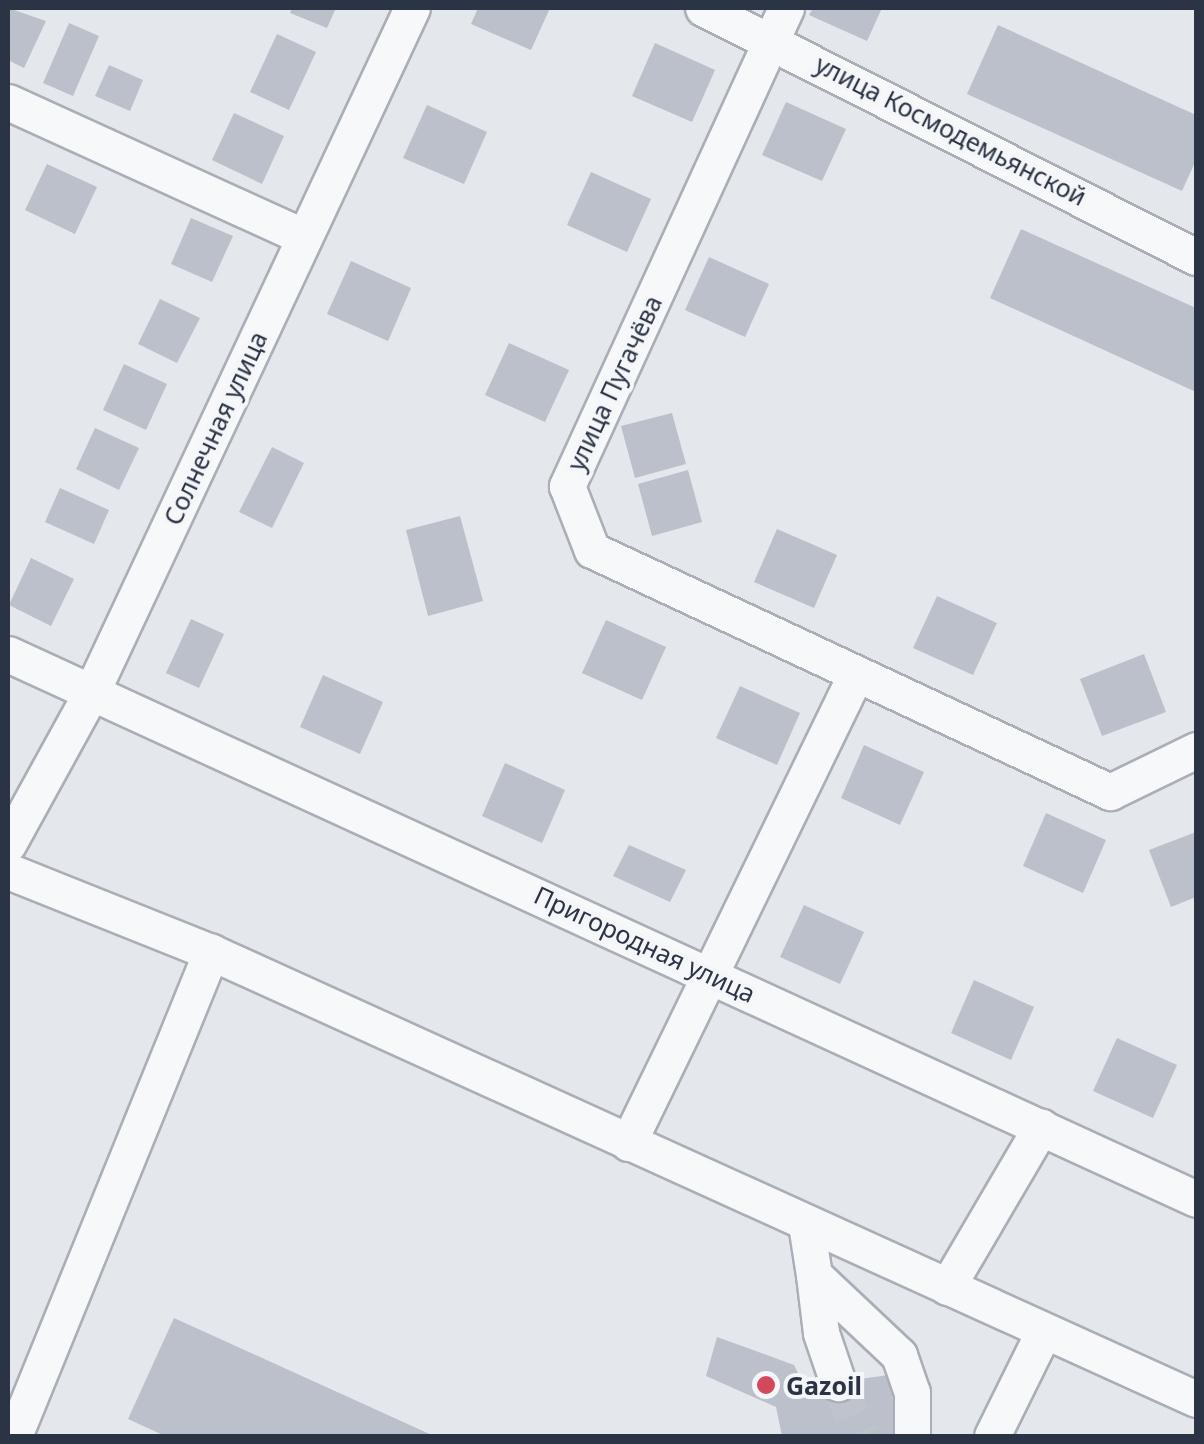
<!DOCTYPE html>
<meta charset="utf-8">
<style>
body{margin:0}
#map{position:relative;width:1204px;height:1444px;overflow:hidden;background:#e4e7ec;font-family:"Noto Sans",sans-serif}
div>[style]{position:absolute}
.building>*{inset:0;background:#bbc0ca}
.minor-tunnel>*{height:35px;margin-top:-17.5px;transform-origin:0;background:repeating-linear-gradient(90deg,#bfc3cb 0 35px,transparent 0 53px)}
.roads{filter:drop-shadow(2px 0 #a9aeb7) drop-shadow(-2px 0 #a9aeb7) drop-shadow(0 2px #a9aeb7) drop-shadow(0 -2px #a9aeb7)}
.minor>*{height:35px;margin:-17.5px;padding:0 17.5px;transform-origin:17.5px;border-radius:17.5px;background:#f7f8fa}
.dots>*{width:28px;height:28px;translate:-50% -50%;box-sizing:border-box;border:5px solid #f4f6f9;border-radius:50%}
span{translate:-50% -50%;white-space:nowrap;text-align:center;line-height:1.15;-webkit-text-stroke:8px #f4f6f9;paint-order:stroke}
.street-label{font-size:25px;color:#2b3445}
.poi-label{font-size:25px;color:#2b3445;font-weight:700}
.left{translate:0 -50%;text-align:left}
.frame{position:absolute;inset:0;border:10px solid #2b3445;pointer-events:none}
</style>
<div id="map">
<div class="building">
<i style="clip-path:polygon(8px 8px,46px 21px,24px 68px,8px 60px)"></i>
<i style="clip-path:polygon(292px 8px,336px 8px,327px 28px,290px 13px)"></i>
<i style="clip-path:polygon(478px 8px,550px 8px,531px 50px,471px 24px)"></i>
<i style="clip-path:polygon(813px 8px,882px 8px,867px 41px,809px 15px)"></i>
<i style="clip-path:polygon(69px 23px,99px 36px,73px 96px,43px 83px)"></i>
<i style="clip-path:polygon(998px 25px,1196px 115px,1196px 160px,1182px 191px,967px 94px)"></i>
<i style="clip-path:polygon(277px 34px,316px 52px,289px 110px,250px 92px)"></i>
<i style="clip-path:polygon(655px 43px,715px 70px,692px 122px,632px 96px)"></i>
<i style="clip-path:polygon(109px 65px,143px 80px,130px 111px,95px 96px)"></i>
<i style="clip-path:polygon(786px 102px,846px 129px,822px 181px,762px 155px)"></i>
<i style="clip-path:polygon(427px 105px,487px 132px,464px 184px,403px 158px)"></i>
<i style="clip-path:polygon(234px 113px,284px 136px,262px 184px,212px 160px)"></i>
<i style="clip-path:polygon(47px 164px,97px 187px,75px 234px,25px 210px)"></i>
<i style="clip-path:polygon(591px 172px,651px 199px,627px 252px,567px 225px)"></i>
<i style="clip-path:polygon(191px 218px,233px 236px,212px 282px,171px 264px)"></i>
<i style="clip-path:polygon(1021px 229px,1196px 308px,1196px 392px,990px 298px)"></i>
<i style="clip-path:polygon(709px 257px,769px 284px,745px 337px,685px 310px)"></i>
<i style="clip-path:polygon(351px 261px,411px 288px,388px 341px,327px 314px)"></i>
<i style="clip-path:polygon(160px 299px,200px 318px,177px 363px,138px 344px)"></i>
<i style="clip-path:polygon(509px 343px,569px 370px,545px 422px,485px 395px)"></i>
<i style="clip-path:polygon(124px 364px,167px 384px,146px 430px,103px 410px)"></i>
<i style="clip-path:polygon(672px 413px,686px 464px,635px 478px,621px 426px)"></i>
<i style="clip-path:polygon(95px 428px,139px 448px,119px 490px,76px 469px)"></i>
<i style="clip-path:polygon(272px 447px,304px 463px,272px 528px,239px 512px)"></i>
<i style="clip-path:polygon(688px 470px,702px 522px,652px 536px,638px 484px)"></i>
<i style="clip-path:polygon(60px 488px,109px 510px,94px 544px,45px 522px)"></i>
<i style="clip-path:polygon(460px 516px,483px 601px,428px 616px,406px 530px)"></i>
<i style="clip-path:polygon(777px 529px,837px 555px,814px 608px,754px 582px)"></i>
<i style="clip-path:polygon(31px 558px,74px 579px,51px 626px,9px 605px)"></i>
<i style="clip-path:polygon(937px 596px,997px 623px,973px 675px,913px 648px)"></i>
<i style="clip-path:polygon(191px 619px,224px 634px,199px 688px,166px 673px)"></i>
<i style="clip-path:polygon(606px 620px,666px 647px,642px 700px,582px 673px)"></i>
<i style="clip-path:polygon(1144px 654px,1166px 712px,1102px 736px,1080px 679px)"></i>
<i style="clip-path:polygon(323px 675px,383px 702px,360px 754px,300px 727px)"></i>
<i style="clip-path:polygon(740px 686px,800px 713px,777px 765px,716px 738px)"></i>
<i style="clip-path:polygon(864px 745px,924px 772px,900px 825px,841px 798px)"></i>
<i style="clip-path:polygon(505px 763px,565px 790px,542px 843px,482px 816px)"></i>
<i style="clip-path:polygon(1046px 813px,1106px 840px,1083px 893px,1023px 866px)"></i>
<i style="clip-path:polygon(1196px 832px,1196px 897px,1171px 907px,1149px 850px)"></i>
<i style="clip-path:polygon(629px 845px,686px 870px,670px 902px,613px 876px)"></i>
<i style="clip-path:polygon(804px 905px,864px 932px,840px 984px,780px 957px)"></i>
<i style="clip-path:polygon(974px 980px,1034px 1007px,1011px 1060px,951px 1033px)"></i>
<i style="clip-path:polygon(1117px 1038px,1177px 1065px,1153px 1118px,1093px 1091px)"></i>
<i style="clip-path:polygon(174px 1318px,434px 1436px,165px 1436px,128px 1419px)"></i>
<i style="clip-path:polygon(717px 1337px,794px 1365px,805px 1387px,888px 1375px,900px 1434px,782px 1436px,776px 1407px,706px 1376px)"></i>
</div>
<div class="minor-tunnel">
<i style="left:838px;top:1383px;width:58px;rotate:65.6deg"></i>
</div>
<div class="roads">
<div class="minor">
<i style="left:703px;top:8px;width:552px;rotate:26.8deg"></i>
<i style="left:786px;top:8px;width:526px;rotate:114.62deg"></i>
<i style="left:567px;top:486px;width:69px;rotate:68.7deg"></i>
<i style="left:592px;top:550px;width:572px;rotate:25.04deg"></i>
<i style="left:1110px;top:792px;width:96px;rotate:-26deg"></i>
<i style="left:8px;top:102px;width:325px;rotate:24.5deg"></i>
<i style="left:8px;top:654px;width:1307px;rotate:24.64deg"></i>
<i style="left:8px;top:844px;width:175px;rotate:-61.2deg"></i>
<i style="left:92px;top:691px;width:754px;rotate:-64.9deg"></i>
<i style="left:8px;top:871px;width:219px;rotate:21.8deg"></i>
<i style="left:211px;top:952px;width:1082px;rotate:24.41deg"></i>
<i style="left:628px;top:1143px;width:519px;rotate:-64.08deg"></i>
<i style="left:806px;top:1224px;width:52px;rotate:81.1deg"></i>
<i style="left:814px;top:1275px;width:117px;rotate:43.3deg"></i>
<i style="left:899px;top:1355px;width:39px;rotate:71deg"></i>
<i style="left:912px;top:1392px;width:44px;rotate:90deg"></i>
<i style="left:814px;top:1275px;width:58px;rotate:83.1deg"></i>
<i style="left:821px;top:1333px;width:53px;rotate:71.2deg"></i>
<i style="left:947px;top:1287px;width:186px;rotate:-59.6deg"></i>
<i style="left:14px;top:1436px;width:523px;rotate:-67.85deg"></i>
<i style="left:992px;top:1436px;width:117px;rotate:-63.7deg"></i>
</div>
</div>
<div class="dots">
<i style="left:766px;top:1385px;background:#d1495b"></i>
</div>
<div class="street-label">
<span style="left:951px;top:130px;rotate:27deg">улица Космодемьянской</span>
<span style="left:614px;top:383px;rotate:-65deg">улица Пугачёва</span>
<span style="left:215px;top:428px;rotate:-65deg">Солнечная улица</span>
<span style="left:645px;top:944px;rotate:25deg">Пригородная улица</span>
</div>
<div class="poi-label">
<span class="left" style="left:786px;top:1385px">Gazoil</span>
</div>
<div class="frame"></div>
</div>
